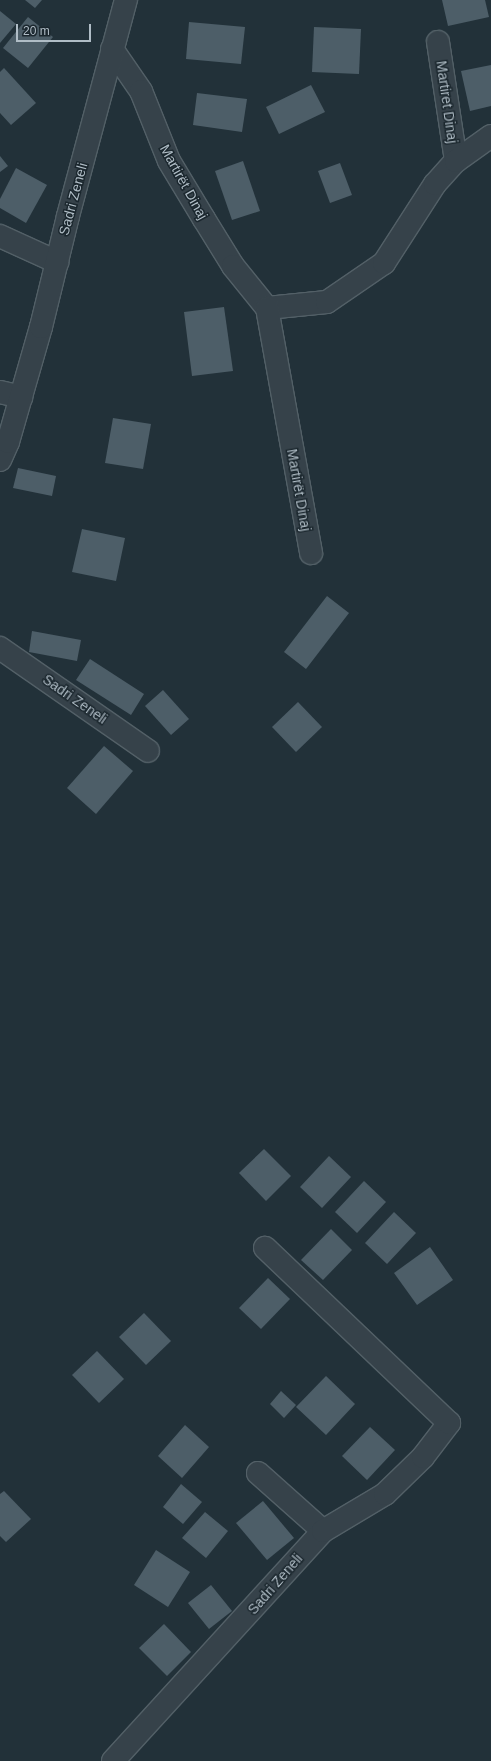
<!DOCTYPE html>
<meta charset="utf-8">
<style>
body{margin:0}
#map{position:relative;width:491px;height:1761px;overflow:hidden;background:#223139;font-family:Helvetica,sans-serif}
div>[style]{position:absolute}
.building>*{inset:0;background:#4d5e68}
.roads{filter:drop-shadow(1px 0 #536067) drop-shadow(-1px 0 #536067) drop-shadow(0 1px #536067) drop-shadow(0 -1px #536067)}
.street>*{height:22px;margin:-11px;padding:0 11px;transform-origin:11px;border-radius:11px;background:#36424a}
span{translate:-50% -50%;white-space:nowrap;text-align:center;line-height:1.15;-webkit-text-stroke:3px #1b272e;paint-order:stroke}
.street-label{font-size:14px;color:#b0bdc6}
.scale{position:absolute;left:16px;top:24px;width:75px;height:18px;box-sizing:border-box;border:2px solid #b0bdc6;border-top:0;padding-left:5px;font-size:12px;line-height:14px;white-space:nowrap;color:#b0bdc6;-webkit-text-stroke:3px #1b272e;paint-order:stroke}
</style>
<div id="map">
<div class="building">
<i style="clip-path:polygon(25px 0,42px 0,35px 8px)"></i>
<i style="clip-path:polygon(442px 0,485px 0,489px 17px,448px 26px)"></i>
<i style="clip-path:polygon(0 11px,16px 24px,0 43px)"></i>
<i style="clip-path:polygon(28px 17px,53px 37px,28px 68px,3px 48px)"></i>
<i style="clip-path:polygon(189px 22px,245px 27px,241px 64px,186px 59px)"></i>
<i style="clip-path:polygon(314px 27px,361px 29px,359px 74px,312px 72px)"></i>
<i style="clip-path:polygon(491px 65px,491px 106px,470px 111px,461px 71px)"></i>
<i style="clip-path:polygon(4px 68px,36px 103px,11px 125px,0 113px,0 72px)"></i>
<i style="clip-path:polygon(311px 85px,325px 112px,279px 134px,266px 107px)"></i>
<i style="clip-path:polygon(197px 93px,247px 99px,242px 132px,193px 125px)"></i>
<i style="clip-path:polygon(0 156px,8px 166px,0 172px)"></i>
<i style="clip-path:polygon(243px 161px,260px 211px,232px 220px,215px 171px)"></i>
<i style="clip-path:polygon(340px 163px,352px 195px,330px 203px,318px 171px)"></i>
<i style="clip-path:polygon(16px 168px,47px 185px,26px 223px,0 208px,0 199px)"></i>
<i style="clip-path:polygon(224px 307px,233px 371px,192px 376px,184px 312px)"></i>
<i style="clip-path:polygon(113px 418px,151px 424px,143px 469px,105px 463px)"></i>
<i style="clip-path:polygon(18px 468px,56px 476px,52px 496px,13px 488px)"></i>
<i style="clip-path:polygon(82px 529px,125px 538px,116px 581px,72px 572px)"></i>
<i style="clip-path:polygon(327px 596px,349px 613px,306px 669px,284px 652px)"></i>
<i style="clip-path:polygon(32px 631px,81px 640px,77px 661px,29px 652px)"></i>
<i style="clip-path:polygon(90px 659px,144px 694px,131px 715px,76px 680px)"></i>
<i style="clip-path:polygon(163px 690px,189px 719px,171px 735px,145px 706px)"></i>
<i style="clip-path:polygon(298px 702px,322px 727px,296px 752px,272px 727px)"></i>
<i style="clip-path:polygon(104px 746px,133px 771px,96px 814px,67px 788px)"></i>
<i style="clip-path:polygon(264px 1149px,291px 1176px,266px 1201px,239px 1173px)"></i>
<i style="clip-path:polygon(329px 1156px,351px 1177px,322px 1208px,300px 1187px)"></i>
<i style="clip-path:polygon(364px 1181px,386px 1202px,357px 1233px,335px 1212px)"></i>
<i style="clip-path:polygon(394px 1212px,416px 1233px,387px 1264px,365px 1243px)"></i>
<i style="clip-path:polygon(331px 1229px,352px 1250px,323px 1280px,301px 1260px)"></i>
<i style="clip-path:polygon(430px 1247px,453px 1280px,417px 1305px,394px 1273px)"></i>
<i style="clip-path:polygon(268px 1278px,290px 1299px,261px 1329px,239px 1308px)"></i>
<i style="clip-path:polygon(144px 1313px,171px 1341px,146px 1365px,119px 1337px)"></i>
<i style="clip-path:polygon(97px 1351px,124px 1379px,99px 1403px,72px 1375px)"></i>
<i style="clip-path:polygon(326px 1376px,355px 1404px,326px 1435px,296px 1407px)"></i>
<i style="clip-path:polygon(281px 1391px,296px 1405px,284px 1418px,270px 1404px)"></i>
<i style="clip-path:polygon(185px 1425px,209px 1447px,182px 1478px,158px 1456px)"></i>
<i style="clip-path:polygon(370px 1427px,395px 1450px,367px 1480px,342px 1456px)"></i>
<i style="clip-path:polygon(181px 1484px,202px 1502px,183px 1524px,163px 1507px)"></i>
<i style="clip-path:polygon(4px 1491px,31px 1519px,6px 1542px,0 1536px,0 1494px)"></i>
<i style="clip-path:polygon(263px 1501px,294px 1538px,267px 1560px,236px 1523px)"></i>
<i style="clip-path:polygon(205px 1512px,228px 1531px,206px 1558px,182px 1538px)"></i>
<i style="clip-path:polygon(156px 1550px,190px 1572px,168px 1607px,134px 1585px)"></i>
<i style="clip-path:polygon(211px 1585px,232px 1611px,209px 1629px,188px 1603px)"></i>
<i style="clip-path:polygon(164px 1624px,191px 1652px,167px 1676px,139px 1648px)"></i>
</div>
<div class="roads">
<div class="street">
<i style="left:438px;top:42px;width:120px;rotate:81.4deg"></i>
<i style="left:112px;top:49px;width:51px;rotate:55.4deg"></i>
<i style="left:141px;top:91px;width:75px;rotate:68.2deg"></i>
<i style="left:169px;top:161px;width:68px;rotate:58.9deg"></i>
<i style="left:204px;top:219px;width:55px;rotate:58.3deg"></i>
<i style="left:233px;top:266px;width:54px;rotate:51deg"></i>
<i style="left:267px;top:308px;width:60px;rotate:-5.7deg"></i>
<i style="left:327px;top:302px;width:69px;rotate:-34.4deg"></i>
<i style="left:384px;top:263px;width:94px;rotate:-57.2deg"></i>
<i style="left:435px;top:184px;width:31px;rotate:-48deg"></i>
<i style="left:456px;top:161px;width:43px;rotate:-35.5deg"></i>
<i style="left:0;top:236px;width:63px;rotate:24.5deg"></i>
<i style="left:267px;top:308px;width:249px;rotate:79.8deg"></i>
<i style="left:0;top:392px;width:22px;rotate:13deg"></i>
<i style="left:0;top:460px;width:20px;rotate:-66deg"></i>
<i style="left:8px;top:442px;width:120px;rotate:-74deg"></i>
<i style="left:41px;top:327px;width:114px;rotate:-76.3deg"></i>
<i style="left:68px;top:216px;width:224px;rotate:-75deg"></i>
<i style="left:0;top:648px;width:180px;rotate:34.8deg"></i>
<i style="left:258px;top:1473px;width:87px;rotate:41.7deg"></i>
<i style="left:113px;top:1761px;width:311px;rotate:-47.6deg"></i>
<i style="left:323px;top:1531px;width:72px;rotate:-30.8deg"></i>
<i style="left:385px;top:1494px;width:53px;rotate:-44.2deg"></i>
<i style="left:423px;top:1457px;width:43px;rotate:-52.6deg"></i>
<i style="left:449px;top:1423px;width:254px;rotate:-136.4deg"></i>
</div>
</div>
<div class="street-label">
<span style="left:447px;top:102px;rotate:82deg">Martiret Dinaj</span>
<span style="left:184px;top:182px;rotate:61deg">Martirët Dinaj</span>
<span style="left:73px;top:199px;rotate:-75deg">Sadri Zeneli</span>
<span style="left:299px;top:490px;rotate:80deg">Martirët Dinaj</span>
<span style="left:75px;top:699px;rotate:35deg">Sadri Zeneli</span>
<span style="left:275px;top:1584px;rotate:-49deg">Sadri Zeneli</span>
</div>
<div class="scale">20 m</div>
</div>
